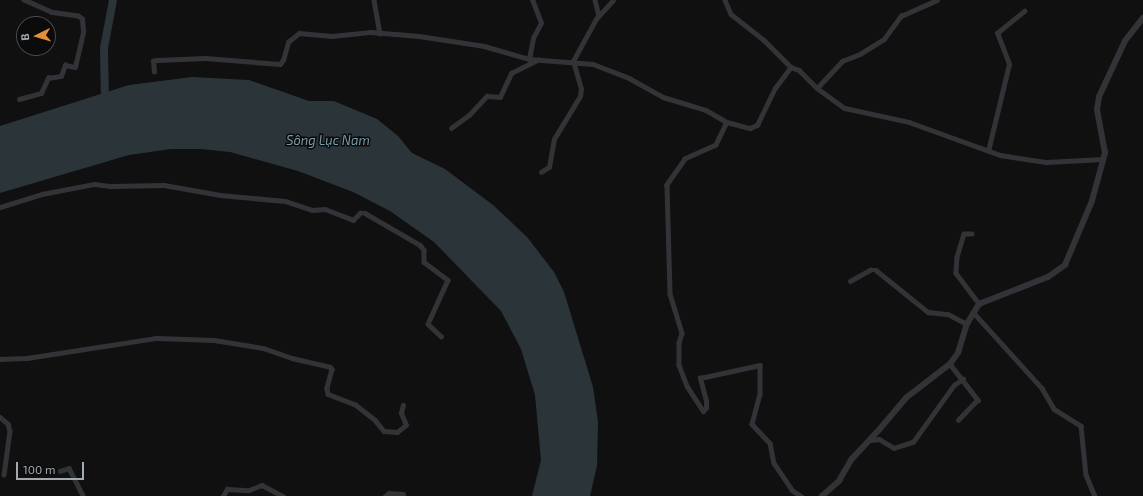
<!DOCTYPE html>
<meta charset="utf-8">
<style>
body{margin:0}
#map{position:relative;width:1143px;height:496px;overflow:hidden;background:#101011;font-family:"Exo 2",sans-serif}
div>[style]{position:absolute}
.water>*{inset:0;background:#2b3439}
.river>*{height:8px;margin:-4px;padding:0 4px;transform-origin:4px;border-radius:4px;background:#2b3439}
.minor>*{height:4.5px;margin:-2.25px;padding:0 2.25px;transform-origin:2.25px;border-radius:2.25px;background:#323336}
.tertiary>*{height:5.5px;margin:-2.75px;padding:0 2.75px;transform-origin:2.75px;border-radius:2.75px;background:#323336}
span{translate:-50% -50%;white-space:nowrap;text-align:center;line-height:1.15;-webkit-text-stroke:3px #0b0b0c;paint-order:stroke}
.water-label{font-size:13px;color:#7b9cab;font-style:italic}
.north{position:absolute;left:16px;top:16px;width:40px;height:40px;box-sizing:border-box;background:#0b0b0c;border:1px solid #474a4e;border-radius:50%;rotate:265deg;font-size:11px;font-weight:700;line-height:16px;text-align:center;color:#a2a9b1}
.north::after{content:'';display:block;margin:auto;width:14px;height:18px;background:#e38f37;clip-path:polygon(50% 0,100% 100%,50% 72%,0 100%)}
.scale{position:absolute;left:16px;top:462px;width:68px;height:18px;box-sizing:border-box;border:2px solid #a2a9b1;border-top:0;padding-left:5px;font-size:12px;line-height:14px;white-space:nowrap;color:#a2a9b1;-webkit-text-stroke:3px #0b0b0c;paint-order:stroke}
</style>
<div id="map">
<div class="water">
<i style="clip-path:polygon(192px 77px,249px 80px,309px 101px,334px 101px,377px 119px,398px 136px,412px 153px,445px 169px,493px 205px,527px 237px,554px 272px,564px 292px,593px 387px,598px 422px,597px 466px,590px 496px,532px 496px,541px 460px,535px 395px,521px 349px,501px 311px,434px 242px,390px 211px,353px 192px,298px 171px,230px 152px,201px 149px,171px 149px,129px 155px,0 193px,0 126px,129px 85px)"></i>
</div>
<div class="river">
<i style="left:105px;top:102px;width:54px;rotate:-91.1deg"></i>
<i style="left:104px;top:48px;width:49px;rotate:-79.4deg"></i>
</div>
<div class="minor">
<i style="left:374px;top:0;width:34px;rotate:80deg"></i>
<i style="left:595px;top:0;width:16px;rotate:76deg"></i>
<i style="left:725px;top:0;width:15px;rotate:67deg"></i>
<i style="left:731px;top:14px;width:42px;rotate:38.2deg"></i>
<i style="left:764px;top:40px;width:38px;rotate:45deg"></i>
<i style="left:529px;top:59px;width:21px;rotate:-79deg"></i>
<i style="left:533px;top:38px;width:17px;rotate:-62deg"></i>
<i style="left:541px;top:23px;width:25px;rotate:-111deg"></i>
<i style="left:154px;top:72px;width:11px;rotate:-95deg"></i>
<i style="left:153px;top:61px;width:4px;rotate:-14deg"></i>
<i style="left:157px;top:60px;width:48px;rotate:-2.4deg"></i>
<i style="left:205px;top:58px;width:75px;rotate:4.6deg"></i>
<i style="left:280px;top:64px;width:5px;rotate:-53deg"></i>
<i style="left:283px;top:60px;width:19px;rotate:-74deg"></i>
<i style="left:288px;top:42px;width:14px;rotate:-39deg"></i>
<i style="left:299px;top:33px;width:33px;rotate:5deg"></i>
<i style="left:332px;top:36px;width:39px;rotate:-6deg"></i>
<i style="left:371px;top:32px;width:48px;rotate:4.8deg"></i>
<i style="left:419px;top:36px;width:66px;rotate:8.7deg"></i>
<i style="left:484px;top:46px;width:47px;rotate:16.1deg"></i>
<i style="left:529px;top:59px;width:64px;rotate:4.5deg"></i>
<i style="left:593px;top:64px;width:39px;rotate:21deg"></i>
<i style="left:629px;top:78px;width:39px;rotate:29deg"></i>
<i style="left:663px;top:97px;width:45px;rotate:16.8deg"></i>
<i style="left:706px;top:110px;width:24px;rotate:30deg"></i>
<i style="left:727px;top:122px;width:24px;rotate:15deg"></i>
<i style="left:750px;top:128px;width:8px;rotate:-23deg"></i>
<i style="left:757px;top:125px;width:41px;rotate:-64.1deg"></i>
<i style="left:775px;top:88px;width:26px;rotate:-53deg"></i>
<i style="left:791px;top:67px;width:9px;rotate:21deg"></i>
<i style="left:799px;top:70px;width:25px;rotate:45deg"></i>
<i style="left:817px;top:88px;width:34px;rotate:36deg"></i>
<i style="left:845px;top:108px;width:66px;rotate:12.3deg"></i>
<i style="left:909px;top:122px;width:97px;rotate:19.9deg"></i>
<i style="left:1000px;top:155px;width:47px;rotate:8.7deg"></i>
<i style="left:1046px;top:162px;width:57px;rotate:-3deg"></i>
<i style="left:817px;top:88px;width:37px;rotate:-47deg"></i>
<i style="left:842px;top:61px;width:19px;rotate:-21deg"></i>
<i style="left:860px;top:54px;width:28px;rotate:-32deg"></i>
<i style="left:884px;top:39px;width:29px;rotate:-54deg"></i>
<i style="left:901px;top:16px;width:39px;rotate:-24deg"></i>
<i style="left:19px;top:99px;width:23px;rotate:-15deg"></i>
<i style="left:41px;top:93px;width:17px;rotate:-65deg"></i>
<i style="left:48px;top:78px;width:13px;rotate:-9deg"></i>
<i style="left:61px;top:76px;width:12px;rotate:-70deg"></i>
<i style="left:65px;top:65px;width:10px;rotate:11deg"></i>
<i style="left:75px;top:67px;width:37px;rotate:-77deg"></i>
<i style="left:83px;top:31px;width:12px;rotate:-95deg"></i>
<i style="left:82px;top:19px;width:5px;rotate:-143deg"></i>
<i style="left:78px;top:16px;width:27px;rotate:-172deg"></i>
<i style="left:51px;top:12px;width:30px;rotate:-156deg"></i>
<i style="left:727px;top:122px;width:25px;rotate:116deg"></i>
<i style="left:716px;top:145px;width:34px;rotate:156deg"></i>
<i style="left:685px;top:159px;width:32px;rotate:125deg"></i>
<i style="left:667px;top:185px;width:109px;rotate:88.4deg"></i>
<i style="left:670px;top:294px;width:41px;rotate:72.9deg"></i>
<i style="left:682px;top:333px;width:10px;rotate:107deg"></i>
<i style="left:679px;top:343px;width:22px;rotate:90deg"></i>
<i style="left:679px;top:365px;width:22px;rotate:69deg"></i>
<i style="left:687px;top:386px;width:30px;rotate:57deg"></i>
<i style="left:703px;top:411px;width:4px;rotate:-45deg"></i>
<i style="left:706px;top:408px;width:7px;rotate:-90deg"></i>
<i style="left:706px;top:401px;width:24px;rotate:-105deg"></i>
<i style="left:700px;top:378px;width:61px;rotate:-12.2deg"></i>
<i style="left:760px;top:365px;width:29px;rotate:90deg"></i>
<i style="left:760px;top:394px;width:31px;rotate:105deg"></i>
<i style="left:752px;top:424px;width:26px;rotate:47deg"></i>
<i style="left:770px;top:443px;width:20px;rotate:79deg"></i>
<i style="left:774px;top:463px;width:32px;rotate:56deg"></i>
<i style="left:792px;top:490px;width:11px;rotate:34deg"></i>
<i style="left:451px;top:128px;width:22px;rotate:-36deg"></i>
<i style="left:469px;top:115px;width:26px;rotate:-47deg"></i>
<i style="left:487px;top:96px;width:13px;rotate:4deg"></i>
<i style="left:500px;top:97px;width:26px;rotate:-65deg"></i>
<i style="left:511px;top:73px;width:30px;rotate:-26deg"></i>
<i style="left:988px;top:151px;width:89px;rotate:-76.4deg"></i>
<i style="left:1009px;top:64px;width:33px;rotate:-111deg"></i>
<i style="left:997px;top:33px;width:35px;rotate:-39deg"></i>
<i style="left:541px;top:172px;width:9px;rotate:-32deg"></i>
<i style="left:549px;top:167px;width:28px;rotate:-80deg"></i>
<i style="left:554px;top:139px;width:50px;rotate:-58.8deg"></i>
<i style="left:580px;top:96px;width:7px;rotate:-82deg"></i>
<i style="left:581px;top:89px;width:29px;rotate:-106deg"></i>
<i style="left:573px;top:61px;width:48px;rotate:-61.3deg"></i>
<i style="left:596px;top:19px;width:25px;rotate:-48deg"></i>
<i style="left:0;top:207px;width:44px;rotate:-17.2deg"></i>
<i style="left:42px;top:194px;width:53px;rotate:-10.9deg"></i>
<i style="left:94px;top:184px;width:17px;rotate:7deg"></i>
<i style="left:111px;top:186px;width:53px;rotate:-1.1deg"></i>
<i style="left:164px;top:185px;width:57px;rotate:10.1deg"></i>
<i style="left:220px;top:195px;width:65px;rotate:5.3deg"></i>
<i style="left:285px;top:201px;width:28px;rotate:18deg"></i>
<i style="left:312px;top:210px;width:13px;rotate:-4deg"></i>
<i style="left:325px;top:209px;width:30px;rotate:21deg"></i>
<i style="left:353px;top:220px;width:10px;rotate:-45deg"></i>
<i style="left:360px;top:213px;width:5px"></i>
<i style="left:365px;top:213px;width:64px;rotate:30.2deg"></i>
<i style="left:420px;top:245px;width:6px;rotate:51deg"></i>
<i style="left:424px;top:250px;width:12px;rotate:90deg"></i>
<i style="left:424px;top:262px;width:30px;rotate:37deg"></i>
<i style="left:448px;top:280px;width:48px;rotate:114.4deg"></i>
<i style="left:428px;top:324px;width:18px;rotate:43deg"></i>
<i style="left:972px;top:234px;width:8px;rotate:180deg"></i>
<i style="left:964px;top:234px;width:24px;rotate:107deg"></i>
<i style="left:957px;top:257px;width:16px;rotate:94deg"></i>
<i style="left:956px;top:273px;width:39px;rotate:53deg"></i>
<i style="left:850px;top:281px;width:23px;rotate:-29deg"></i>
<i style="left:870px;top:270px;width:6px"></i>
<i style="left:876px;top:270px;width:67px;rotate:38.9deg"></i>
<i style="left:928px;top:312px;width:20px;rotate:6deg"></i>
<i style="left:948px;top:314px;width:21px;rotate:28deg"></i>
<i style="left:973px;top:312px;width:103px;rotate:47.8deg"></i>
<i style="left:1042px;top:388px;width:24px;rotate:60deg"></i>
<i style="left:1054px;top:409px;width:32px;rotate:32deg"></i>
<i style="left:1081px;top:426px;width:49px;rotate:84.2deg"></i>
<i style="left:1086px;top:475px;width:23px;rotate:67deg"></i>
<i style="left:0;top:359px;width:27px;rotate:-2deg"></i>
<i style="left:27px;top:358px;width:131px;rotate:-8.8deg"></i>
<i style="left:156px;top:338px;width:58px;rotate:2deg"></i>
<i style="left:214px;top:340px;width:50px;rotate:9.3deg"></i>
<i style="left:263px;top:348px;width:31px;rotate:19deg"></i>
<i style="left:292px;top:358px;width:39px;rotate:13deg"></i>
<i style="left:330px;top:367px;width:3px;rotate:45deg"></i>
<i style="left:332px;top:369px;width:20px;rotate:105deg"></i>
<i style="left:327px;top:388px;width:6px;rotate:81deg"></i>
<i style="left:328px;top:394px;width:30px;rotate:21deg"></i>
<i style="left:356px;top:405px;width:24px;rotate:38deg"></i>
<i style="left:375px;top:420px;width:14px;rotate:51deg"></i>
<i style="left:384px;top:431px;width:13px;rotate:4deg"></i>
<i style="left:397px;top:432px;width:11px;rotate:-38deg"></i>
<i style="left:406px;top:425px;width:13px;rotate:-113deg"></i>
<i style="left:401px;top:413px;width:8px;rotate:-76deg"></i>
<i style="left:950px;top:364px;width:46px;rotate:52.1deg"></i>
<i style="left:978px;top:400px;width:28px;rotate:134deg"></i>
<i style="left:0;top:417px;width:11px;rotate:41deg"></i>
<i style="left:8px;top:424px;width:7px;rotate:74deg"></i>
<i style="left:10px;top:431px;width:44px;rotate:97.8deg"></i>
<i style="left:870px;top:440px;width:9px;rotate:-6deg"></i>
<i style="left:879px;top:439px;width:17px;rotate:31deg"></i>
<i style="left:894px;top:448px;width:20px;rotate:-18deg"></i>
<i style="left:913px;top:442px;width:70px;rotate:-54.3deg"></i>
<i style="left:954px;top:385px;width:11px;rotate:-34deg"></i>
<i style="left:60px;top:471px;width:9px;rotate:-18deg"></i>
<i style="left:69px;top:468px;width:31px;rotate:63deg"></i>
<i style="left:223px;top:496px;width:8px;rotate:-60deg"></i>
<i style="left:227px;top:489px;width:22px;rotate:3deg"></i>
<i style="left:249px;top:490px;width:14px;rotate:-21deg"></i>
<i style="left:262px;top:485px;width:24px;rotate:28deg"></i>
<i style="left:385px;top:496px;width:5px;rotate:-37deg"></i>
<i style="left:389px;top:493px;width:14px;rotate:4deg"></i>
</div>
<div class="tertiary">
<i style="left:822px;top:496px;width:23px;rotate:-41deg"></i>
<i style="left:839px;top:481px;width:24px;rotate:-60deg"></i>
<i style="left:851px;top:460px;width:41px;rotate:-47deg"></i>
<i style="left:879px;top:430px;width:42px;rotate:-49.8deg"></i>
<i style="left:906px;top:398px;width:56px;rotate:-37.7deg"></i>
<i style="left:950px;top:364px;width:14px;rotate:-54deg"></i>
<i style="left:958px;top:353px;width:30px;rotate:-73deg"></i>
<i style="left:967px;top:324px;width:23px;rotate:-59deg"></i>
<i style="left:979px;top:304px;width:74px;rotate:-21.4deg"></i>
<i style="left:1048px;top:277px;width:21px;rotate:-35deg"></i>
<i style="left:1065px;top:265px;width:69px;rotate:-67.1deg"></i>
<i style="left:1092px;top:201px;width:50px;rotate:-74.8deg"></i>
<i style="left:1105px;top:153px;width:44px;rotate:-100.5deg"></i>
<i style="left:1097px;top:110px;width:13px;rotate:-81deg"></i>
<i style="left:1099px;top:97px;width:62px;rotate:-65.1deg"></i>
<i style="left:1125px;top:41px;width:29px;rotate:-52deg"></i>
</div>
<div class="water-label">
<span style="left:328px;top:140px">Sông Lục Nam</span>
</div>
<div class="north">B</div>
<div class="scale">100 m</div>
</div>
